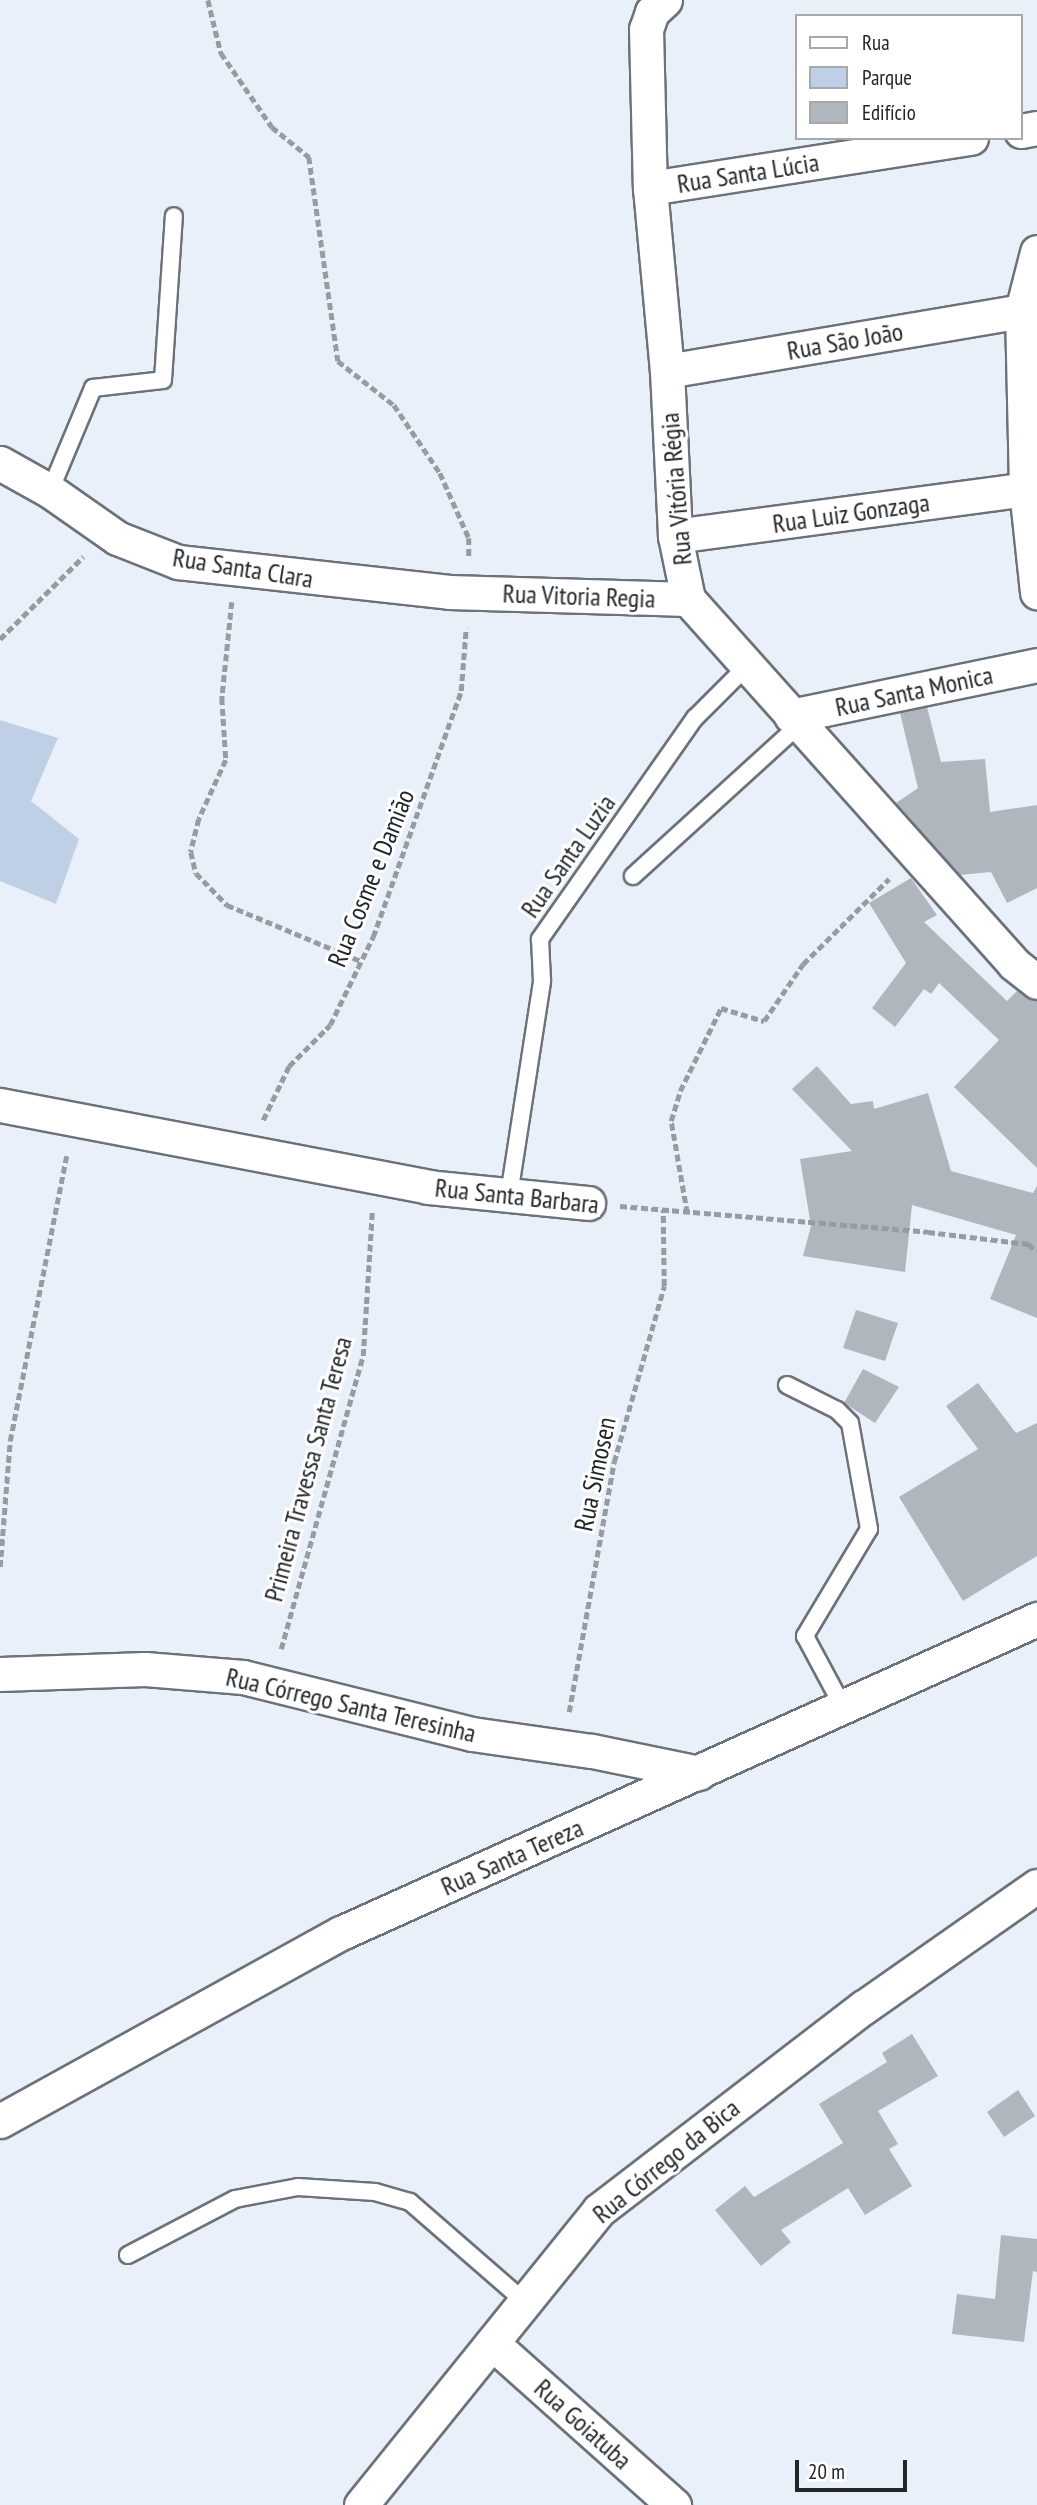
<!DOCTYPE html>
<meta charset="utf-8">
<style>
body{margin:0}
#map{position:relative;width:1037px;height:2505px;overflow:hidden;background:#e9f0f9;font-family:"PT Sans Narrow",sans-serif}
div>[style]{position:absolute}
.green>*{inset:0;background:#bfd0e6}
.building>*{inset:0;background:#b0b6be}
.path>*{height:4.5px;margin-top:-2.25px;transform-origin:0;background:repeating-linear-gradient(90deg,#969ca2 0 7px,transparent 0 10.5px)}
.roads{filter:drop-shadow(2px 0 #6c7279) drop-shadow(-2px 0 #6c7279) drop-shadow(0 2px #6c7279) drop-shadow(0 -2px #6c7279)}
.lane>*{height:16px;margin:-8px;padding:0 8px;transform-origin:8px;border-radius:8px;background:#fff}
.street>*{height:33px;margin:-16.5px;padding:0 16.5px;transform-origin:16.5px;border-radius:16.5px;background:#fff}
span{translate:-50% -50%;white-space:nowrap;text-align:center;line-height:1.15;-webkit-text-stroke:6px #fff;paint-order:stroke}
.street-label{font-size:26px;color:#232629}
.legend{position:absolute;left:795px;top:14px;width:228px;height:126px;box-sizing:border-box;background:#fff;border:2px solid #a7a8a9;margin:0;padding:9px 12px;list-style:none;font-size:21px;color:#232629}
.legend li{display:flex;align-items:center;gap:14px;height:35px}
.legend b{width:35px;border:2px solid #a7a8a9}
.scale{position:absolute;left:795px;top:2460px;width:112px;height:32px;box-sizing:border-box;border:4px solid #232629;border-top:0;padding-left:9px;font-size:21px;line-height:24px;white-space:nowrap;color:#232629;-webkit-text-stroke:5px #fff;paint-order:stroke}
</style>
<div id="map">
<div class="green">
<i style="clip-path:polygon(0 720px,58px 738px,31px 801px,79px 839px,56px 904px,0 881px)"></i>
</div>
<div class="building">
<i style="clip-path:polygon(927px 707px,941px 762px,985px 759px,990px 812px,1037px 805px,1037px 888px,1007px 903px,991px 872px,960px 875px,896px 803px,918px 788px,900px 713px)"></i>
<i style="clip-path:polygon(911px 878px,937px 915px,924px 922px,1007px 1001px,1017px 991px,1037px 1001px,1037px 1168px,954px 1087px,999px 1040px,939px 983px,931px 994px,924px 989px,895px 1027px,872px 1008px,906px 963px,869px 903px)"></i>
<i style="clip-path:polygon(817px 1066px,851px 1104px,873px 1101px,874px 1109px,928px 1093px,951px 1171px,1033px 1193px,1037px 1186px,1037px 1318px,990px 1299px,1016px 1235px,912px 1205px,905px 1272px,803px 1256px,811px 1226px,800px 1159px,852px 1151px,792px 1089px)"></i>
<i style="clip-path:polygon(856px 1310px,898px 1323px,885px 1361px,843px 1348px)"></i>
<i style="clip-path:polygon(863px 1369px,899px 1387px,875px 1423px,844px 1403px)"></i>
<i style="clip-path:polygon(978px 1383px,1016px 1433px,1037px 1423px,1037px 1556px,963px 1601px,899px 1497px,978px 1449px,946px 1406px)"></i>
<i style="clip-path:polygon(912px 2034px,938px 2076px,878px 2111px,898px 2144px,889px 2149px,912px 2186px,865px 2215px,848px 2188px,781px 2230px,791px 2242px,761px 2266px,715px 2210px,745px 2186px,754px 2197px,843px 2143px,819px 2104px,887px 2062px,882px 2053px)"></i>
<i style="clip-path:polygon(1018px 2090px,1035px 2116px,1004px 2137px,987px 2112px)"></i>
<i style="clip-path:polygon(1001px 2235px,1037px 2239px,1037px 2272px,1033px 2271px,1024px 2342px,952px 2334px,957px 2294px,995px 2299px)"></i>
</div>
<div class="path">
<i style="left:208px;top:0;width:55px;rotate:76.2deg"></i>
<i style="left:221px;top:53px;width:90px;rotate:55.4deg"></i>
<i style="left:272px;top:127px;width:48px;rotate:39deg"></i>
<i style="left:309px;top:157px;width:206px;rotate:81.9deg"></i>
<i style="left:338px;top:361px;width:71px;rotate:38.2deg"></i>
<i style="left:394px;top:405px;width:82px;rotate:55.9deg"></i>
<i style="left:440px;top:473px;width:71px;rotate:66deg"></i>
<i style="left:469px;top:538px;width:18px;rotate:90deg"></i>
<i style="left:232px;top:602px;width:97px;rotate:95.9deg"></i>
<i style="left:222px;top:698px;width:62px;rotate:86.3deg"></i>
<i style="left:226px;top:760px;width:65px;rotate:114.6deg"></i>
<i style="left:199px;top:819px;width:34px;rotate:104deg"></i>
<i style="left:191px;top:852px;width:22px;rotate:77deg"></i>
<i style="left:196px;top:873px;width:45px;rotate:45.9deg"></i>
<i style="left:227px;top:905px;width:145px;rotate:22.7deg"></i>
<i style="left:0;top:639px;width:117px;rotate:-44.7deg"></i>
<i style="left:263px;top:1120px;width:60px;rotate:-64.3deg"></i>
<i style="left:289px;top:1066px;width:58px;rotate:-45deg"></i>
<i style="left:330px;top:1025px;width:98px;rotate:-64deg"></i>
<i style="left:373px;top:937px;width:261px;rotate:-70.3deg"></i>
<i style="left:461px;top:691px;width:63px;rotate:-85.5deg"></i>
<i style="left:620px;top:1206px;width:309px;rotate:4.8deg"></i>
<i style="left:928px;top:1232px;width:101px;rotate:6.8deg"></i>
<i style="left:1028px;top:1244px;width:11px;rotate:38deg"></i>
<i style="left:687px;top:1213px;width:93px;rotate:-99.9deg"></i>
<i style="left:671px;top:1121px;width:31px;rotate:-73deg"></i>
<i style="left:680px;top:1091px;width:93px;rotate:-63.7deg"></i>
<i style="left:721px;top:1008px;width:45px;rotate:16.8deg"></i>
<i style="left:764px;top:1021px;width:69px;rotate:-55.6deg"></i>
<i style="left:803px;top:964px;width:121px;rotate:-44.7deg"></i>
<i style="left:0;top:1567px;width:126px;rotate:-85.5deg"></i>
<i style="left:10px;top:1441px;width:293px;rotate:-78.8deg"></i>
<i style="left:281px;top:1649px;width:304px;rotate:-74.4deg"></i>
<i style="left:363px;top:1356px;width:145px;rotate:-86.4deg"></i>
<i style="left:569px;top:1712px;width:254px;rotate:-79.8deg"></i>
<i style="left:614px;top:1462px;width:183px;rotate:-74.1deg"></i>
<i style="left:664px;top:1286px;width:76px;rotate:-90.8deg"></i>
</div>
<div class="roads">
<div class="lane">
<i style="left:50px;top:491px;width:112px;rotate:-67.3deg"></i>
<i style="left:93px;top:388px;width:70px;rotate:-6.5deg"></i>
<i style="left:163px;top:380px;width:164px;rotate:-86.2deg"></i>
<i style="left:633px;top:876px;width:224px;rotate:-42.3deg"></i>
<i style="left:509px;top:1195px;width:217px;rotate:-81.2deg"></i>
<i style="left:542px;top:981px;width:42px;rotate:-92.7deg"></i>
<i style="left:540px;top:939px;width:270px;rotate:-55deg"></i>
<i style="left:695px;top:718px;width:74px;rotate:-45deg"></i>
<i style="left:787px;top:1385px;width:56px;rotate:26.6deg"></i>
<i style="left:837px;top:1410px;width:18px;rotate:45deg"></i>
<i style="left:850px;top:1423px;width:108px;rotate:79.8deg"></i>
<i style="left:869px;top:1529px;width:125px;rotate:120.9deg"></i>
<i style="left:805px;top:1636px;width:81px;rotate:61.8deg"></i>
<i style="left:128px;top:2255px;width:121px;rotate:-27.6deg"></i>
<i style="left:235px;top:2199px;width:64px;rotate:-10.8deg"></i>
<i style="left:298px;top:2187px;width:77px;rotate:3.7deg"></i>
<i style="left:375px;top:2192px;width:36px;rotate:16deg"></i>
<i style="left:410px;top:2202px;width:152px;rotate:41deg"></i>
</div>
<div class="street">
<i style="left:665px;top:0;width:18px;rotate:137deg"></i>
<i style="left:652px;top:12px;width:18px;rotate:109deg"></i>
<i style="left:646px;top:29px;width:159px;rotate:88.6deg"></i>
<i style="left:650px;top:188px;width:184px;rotate:84.7deg"></i>
<i style="left:667px;top:371px;width:165px;rotate:87.2deg"></i>
<i style="left:675px;top:536px;width:64px;rotate:78.3deg"></i>
<i style="left:688px;top:599px;width:489px;rotate:48.2deg"></i>
<i style="left:1014px;top:964px;width:29px;rotate:38deg"></i>
<i style="left:1021px;top:131px;width:16px;rotate:-11deg"></i>
<i style="left:650px;top:188px;width:325px;rotate:-8.9deg"></i>
<i style="left:1037px;top:252px;width:61px;rotate:104.3deg"></i>
<i style="left:1022px;top:311px;width:178px;rotate:88.7deg"></i>
<i style="left:1026px;top:489px;width:104px;rotate:83.9deg"></i>
<i style="left:667px;top:371px;width:360px;rotate:-9.6deg"></i>
<i style="left:0;top:463px;width:57px;rotate:29.2deg"></i>
<i style="left:50px;top:491px;width:82px;rotate:35deg"></i>
<i style="left:117px;top:538px;width:66px;rotate:21.5deg"></i>
<i style="left:178px;top:562px;width:273px;rotate:6.3deg"></i>
<i style="left:449px;top:592px;width:239px;rotate:1.7deg"></i>
<i style="left:675px;top:536px;width:354px;rotate:-7.6deg"></i>
<i style="left:791px;top:716px;width:251px;rotate:-11.7deg"></i>
<i style="left:0;top:1105px;width:436px;rotate:10.8deg"></i>
<i style="left:428px;top:1187px;width:161px;rotate:5.7deg"></i>
<i style="left:0;top:1674px;width:145px;rotate:-2deg"></i>
<i style="left:145px;top:1669px;width:98px;rotate:4.7deg"></i>
<i style="left:243px;top:1677px;width:236px;rotate:14deg"></i>
<i style="left:472px;top:1734px;width:121px;rotate:8.1deg"></i>
<i style="left:592px;top:1751px;width:109px;rotate:11.6deg"></i>
<i style="left:0;top:2121px;width:389px;rotate:-28.9deg"></i>
<i style="left:341px;top:1933px;width:764px;rotate:-24.28deg"></i>
<i style="left:492px;top:2343px;width:244px;rotate:41.7deg"></i>
<i style="left:361px;top:2505px;width:379px;rotate:-51.1deg"></i>
<i style="left:599px;top:2210px;width:334px;rotate:-37.5deg"></i>
<i style="left:864px;top:2007px;width:211px;rotate:-35deg"></i>
</div>
</div>
<div class="street-label">
<span style="left:748px;top:173px;rotate:-9deg">Rua Santa Lúcia</span>
<span style="left:845px;top:341px;rotate:-10deg">Rua São João</span>
<span style="left:676px;top:489px;rotate:-95deg">Rua Vitória Régia</span>
<span style="left:851px;top:513px;rotate:-8deg">Rua Luiz Gonzaga</span>
<span style="left:243px;top:568px;rotate:9deg">Rua Santa Clara</span>
<span style="left:579px;top:596px;rotate:2deg">Rua Vitoria Regia</span>
<span style="left:914px;top:691px;rotate:-12deg">Rua Santa Monica</span>
<span style="left:568px;top:856px;rotate:-55deg">Rua Santa Luzia</span>
<span style="left:371px;top:878px;rotate:-68deg">Rua Cosme e Damião</span>
<span style="left:517px;top:1196px;rotate:6deg">Rua Santa Barbara</span>
<span style="left:308px;top:1469px;rotate:-75deg">Primeira Travessa Santa Teresa</span>
<span style="left:595px;top:1474px;rotate:-78deg">Rua Simosen</span>
<span style="left:351px;top:1705px;rotate:13deg">Rua Córrego Santa Teresinha</span>
<span style="left:512px;top:1857px;rotate:-24deg">Rua Santa Tereza</span>
<span style="left:666px;top:2161px;rotate:-39deg">Rua Córrego da Bica</span>
<span style="left:583px;top:2424px;rotate:42deg">Rua Goiatuba</span>
</div>
<ul class="legend">
<li><b style="height:9px;background:#fff"></b>Rua</li>
<li><b style="height:19px;background:#bfd0e6"></b>Parque</li>
<li><b style="height:19px;background:#b0b6be"></b>Edifício</li>
</ul>
<div class="scale">20 m</div>
</div>
